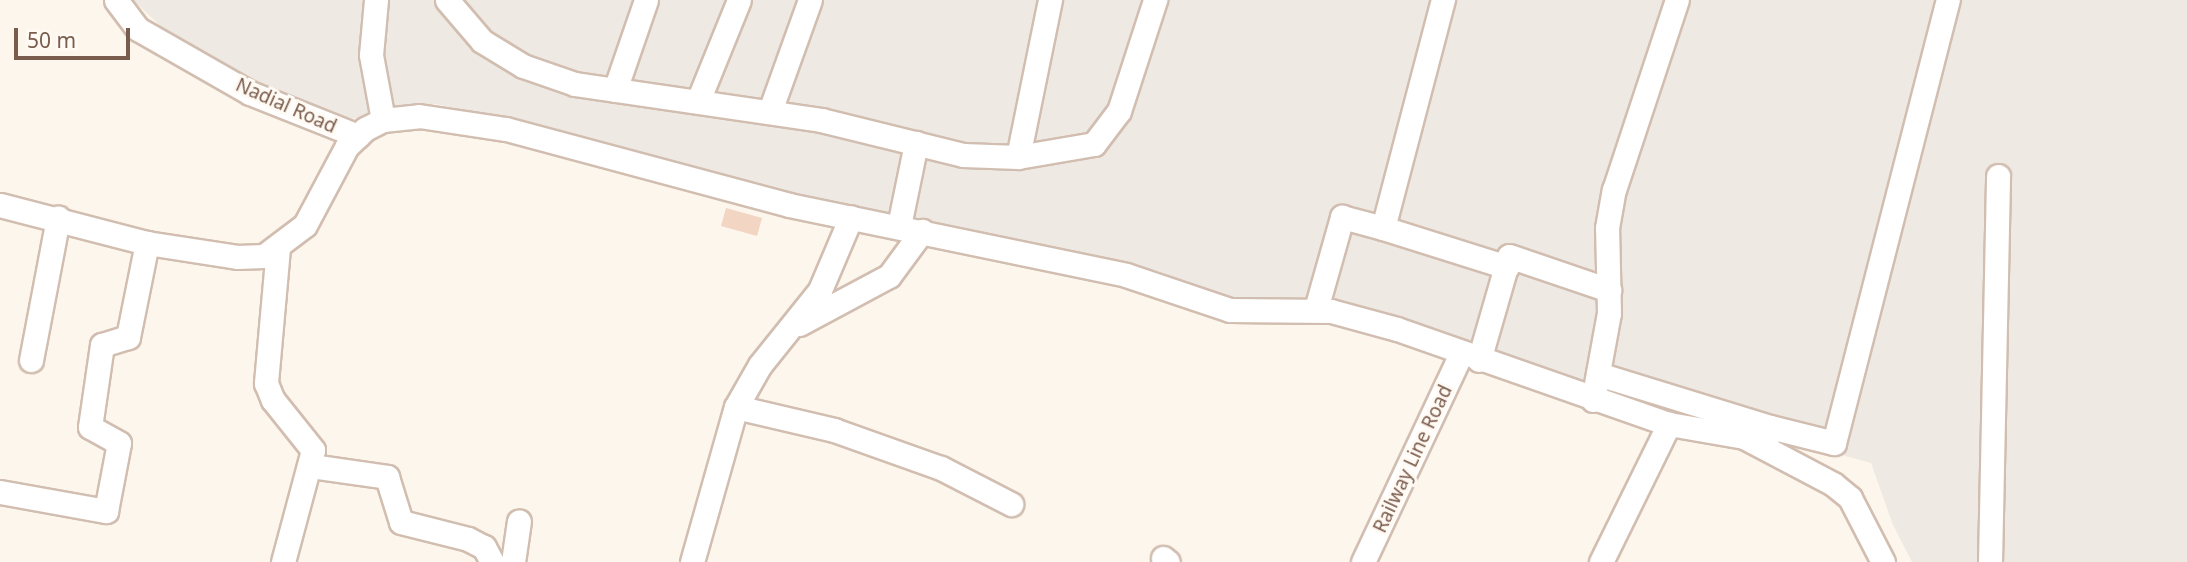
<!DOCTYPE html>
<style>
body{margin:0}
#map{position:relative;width:2187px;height:562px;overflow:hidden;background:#fdf6ec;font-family:"Noto Sans",sans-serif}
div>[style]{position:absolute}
.industrial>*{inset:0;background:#efe9e4}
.building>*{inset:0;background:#f3d5c3}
.roads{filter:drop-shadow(2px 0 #d1beb0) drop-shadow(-2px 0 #d1beb0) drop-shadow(0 2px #d1beb0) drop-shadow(0 -2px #d1beb0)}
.minor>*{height:23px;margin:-11.5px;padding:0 11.5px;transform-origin:11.5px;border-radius:11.5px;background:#fff}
span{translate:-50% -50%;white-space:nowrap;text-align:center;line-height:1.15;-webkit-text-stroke:6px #fffaf3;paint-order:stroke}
.street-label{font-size:19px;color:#7a5c4d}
.scale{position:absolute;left:14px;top:28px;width:116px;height:32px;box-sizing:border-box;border:4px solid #7a5c4d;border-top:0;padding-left:9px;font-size:21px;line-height:24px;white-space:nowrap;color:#7a5c4d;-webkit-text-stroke:5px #fffaf3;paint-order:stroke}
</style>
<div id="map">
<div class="industrial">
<i style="clip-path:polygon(133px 0,2187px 0,2187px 562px,1912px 562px,1893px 525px,1871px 463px,1629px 396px,1317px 297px,1223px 299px,1159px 271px,726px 179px,573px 134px,436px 104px,339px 121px,193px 57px)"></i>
</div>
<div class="building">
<i style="clip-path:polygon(726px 208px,762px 218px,757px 236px,721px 226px)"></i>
</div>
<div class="roads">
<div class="minor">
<i style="left:116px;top:0;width:36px;rotate:53deg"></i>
<i style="left:138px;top:29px;width:129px;rotate:29.7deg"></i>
<i style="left:250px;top:93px;width:116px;rotate:21.7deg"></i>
<i style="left:376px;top:0;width:55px;rotate:95.2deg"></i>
<i style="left:371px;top:55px;width:66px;rotate:79.5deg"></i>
<i style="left:447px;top:0;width:54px;rotate:49.5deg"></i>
<i style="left:482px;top:41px;width:48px;rotate:31.4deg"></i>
<i style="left:523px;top:66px;width:55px;rotate:19.1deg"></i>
<i style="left:575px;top:84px;width:249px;rotate:8.3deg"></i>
<i style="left:821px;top:120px;width:146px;rotate:13.8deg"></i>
<i style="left:963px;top:155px;width:55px;rotate:2.1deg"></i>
<i style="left:1018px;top:157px;width:77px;rotate:-9.7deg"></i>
<i style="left:1094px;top:144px;width:41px;rotate:-52.9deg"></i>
<i style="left:1119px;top:111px;width:117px;rotate:-72deg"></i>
<i style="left:615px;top:90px;width:95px;rotate:-71deg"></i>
<i style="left:698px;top:101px;width:109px;rotate:-67.9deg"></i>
<i style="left:770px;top:111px;width:118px;rotate:-70.2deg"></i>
<i style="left:1018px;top:157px;width:160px;rotate:-78.5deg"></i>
<i style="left:0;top:205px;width:152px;rotate:14.5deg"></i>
<i style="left:147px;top:243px;width:91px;rotate:8.8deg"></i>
<i style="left:237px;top:257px;width:27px;rotate:-2deg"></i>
<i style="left:264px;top:256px;width:51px;rotate:-37.1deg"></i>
<i style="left:305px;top:225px;width:89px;rotate:-62deg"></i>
<i style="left:347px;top:146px;width:25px;rotate:-43deg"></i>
<i style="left:365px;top:129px;width:20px;rotate:-27deg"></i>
<i style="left:383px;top:120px;width:36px;rotate:-6deg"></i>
<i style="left:419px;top:116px;width:88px;rotate:8.5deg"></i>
<i style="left:506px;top:129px;width:293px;rotate:15deg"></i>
<i style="left:789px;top:205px;width:344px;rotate:11.7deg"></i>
<i style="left:1126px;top:275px;width:110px;rotate:18.6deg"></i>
<i style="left:1230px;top:310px;width:101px;rotate:0.6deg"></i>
<i style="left:1331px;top:311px;width:68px;rotate:15.3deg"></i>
<i style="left:1397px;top:329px;width:288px;rotate:19.3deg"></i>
<i style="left:1669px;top:424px;width:76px;rotate:9.8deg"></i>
<i style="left:1744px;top:437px;width:101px;rotate:27.8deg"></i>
<i style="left:1833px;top:484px;width:22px;rotate:39deg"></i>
<i style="left:1850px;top:498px;width:72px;rotate:62.7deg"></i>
<i style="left:899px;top:226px;width:85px;rotate:-78.4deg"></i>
<i style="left:1383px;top:228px;width:130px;rotate:17.5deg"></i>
<i style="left:278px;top:248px;width:136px;rotate:95.1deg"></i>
<i style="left:266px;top:383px;width:18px;rotate:68deg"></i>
<i style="left:273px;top:400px;width:64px;rotate:51.3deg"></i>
<i style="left:313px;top:450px;width:116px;rotate:105deg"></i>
<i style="left:1316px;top:309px;width:96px;rotate:-74.2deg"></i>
<i style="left:1342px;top:217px;width:42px;rotate:15deg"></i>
<i style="left:1383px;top:228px;width:236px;rotate:-75.3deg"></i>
<i style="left:799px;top:324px;width:102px;rotate:-28.1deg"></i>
<i style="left:889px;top:276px;width:56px;rotate:-53.7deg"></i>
<i style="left:31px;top:360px;width:145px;rotate:-79.2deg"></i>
<i style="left:1479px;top:360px;width:108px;rotate:-73.9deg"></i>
<i style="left:1509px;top:256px;width:106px;rotate:18.8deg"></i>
<i style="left:1598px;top:374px;width:180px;rotate:17.1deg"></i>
<i style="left:1770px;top:427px;width:15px;rotate:106deg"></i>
<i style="left:1593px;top:400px;width:88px;rotate:-79.6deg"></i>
<i style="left:1609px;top:313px;width:85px;rotate:-91.3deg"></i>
<i style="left:1607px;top:228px;width:39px;rotate:-80deg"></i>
<i style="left:1614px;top:190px;width:200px;rotate:-71.7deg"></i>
<i style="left:736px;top:407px;width:101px;rotate:13.2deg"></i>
<i style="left:834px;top:430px;width:114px;rotate:19.6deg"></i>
<i style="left:941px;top:468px;width:79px;rotate:27.2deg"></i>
<i style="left:1770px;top:427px;width:66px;rotate:14deg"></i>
<i style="left:1834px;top:443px;width:457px;rotate:-75.6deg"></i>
<i style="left:311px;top:466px;width:77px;rotate:8.2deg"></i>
<i style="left:387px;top:477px;width:47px;rotate:72.7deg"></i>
<i style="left:401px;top:522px;width:69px;rotate:14.2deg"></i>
<i style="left:468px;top:539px;width:18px;rotate:27deg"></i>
<i style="left:484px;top:547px;width:17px;rotate:62deg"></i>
<i style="left:0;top:492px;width:108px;rotate:10.2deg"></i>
<i style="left:106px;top:511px;width:69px;rotate:-79.2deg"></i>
<i style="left:119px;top:443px;width:33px;rotate:-151deg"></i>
<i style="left:90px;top:427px;width:83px;rotate:-81.7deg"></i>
<i style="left:102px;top:345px;width:27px;rotate:-17deg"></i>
<i style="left:128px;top:337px;width:96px;rotate:-78.6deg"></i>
<i style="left:1163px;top:558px;width:6px;rotate:39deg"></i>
<i style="left:513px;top:562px;width:41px;rotate:-81.7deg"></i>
<i style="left:692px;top:562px;width:161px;rotate:-74.2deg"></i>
<i style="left:736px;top:407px;width:48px;rotate:-60.3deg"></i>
<i style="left:760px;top:365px;width:96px;rotate:-51.3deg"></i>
<i style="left:820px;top:290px;width:79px;rotate:-67deg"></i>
<i style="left:1363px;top:562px;width:230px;rotate:-64.8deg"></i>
<i style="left:1601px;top:562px;width:154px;rotate:-63.8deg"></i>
<i style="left:1990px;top:562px;width:386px;rotate:-88.8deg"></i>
</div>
</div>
<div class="street-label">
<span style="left:286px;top:106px;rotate:24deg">Nadial Road</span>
<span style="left:1413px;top:459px;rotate:-65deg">Railway Line Road</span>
</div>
<div class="scale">50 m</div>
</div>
